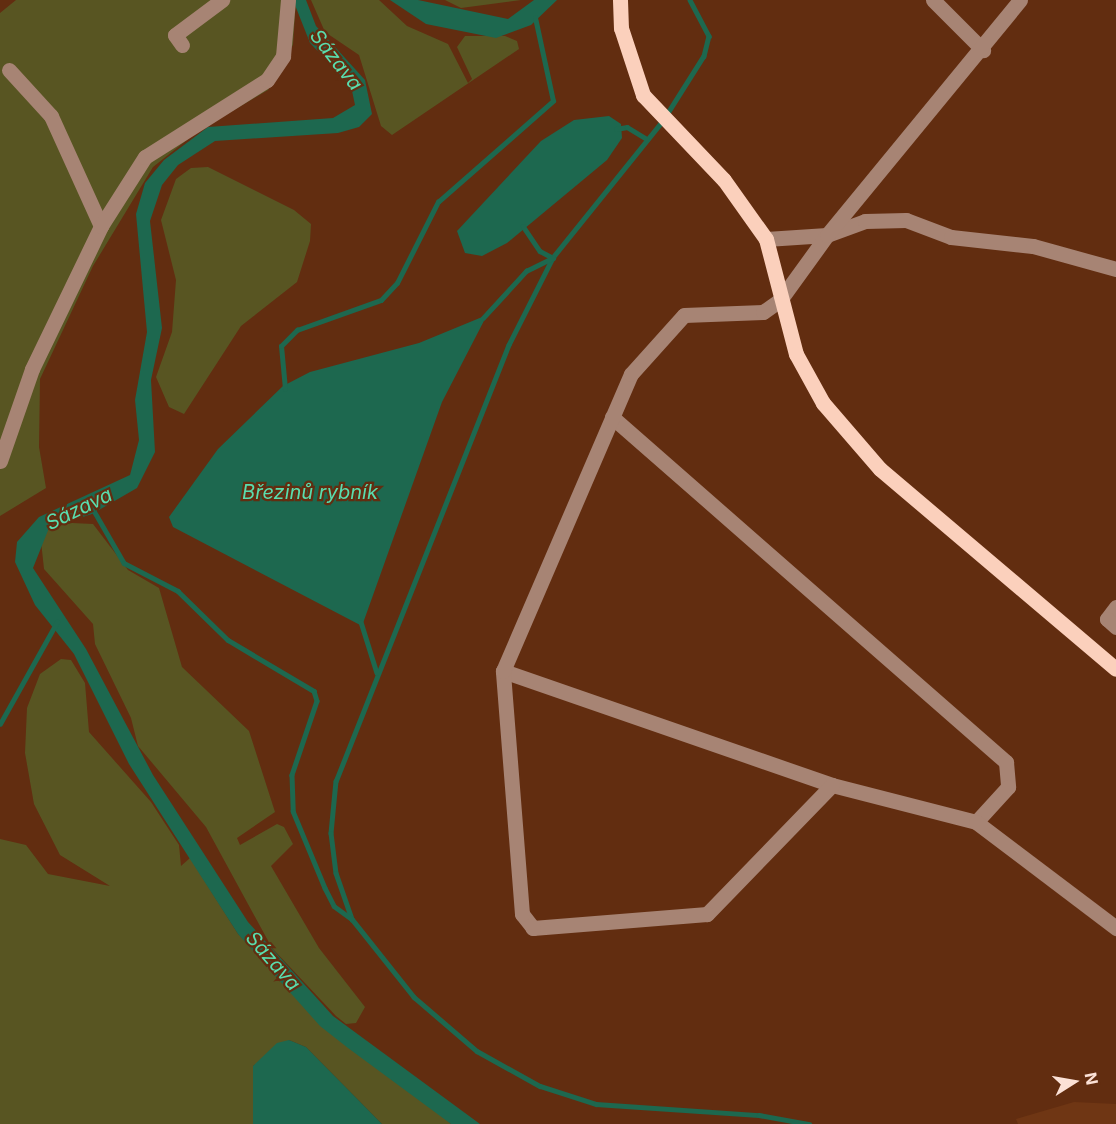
<!DOCTYPE html>
<meta charset="utf-8">
<style>
body{margin:0}
#map{position:relative;width:1116px;height:1124px;overflow:hidden;background:#622d10;font-family:Inter,sans-serif}
div>[style]{position:absolute}
.built>*{inset:0;background:#6f3614}
.green>*{inset:0;background:#585522}
.water>*{inset:0;background:#1d684f}
.stream>*{height:4.5px;margin:-2.25px;padding:0 2.25px;transform-origin:2.25px;border-radius:2.25px;background:#1d684f}
.minor>*{height:15px;margin:-7.5px;padding:0 7.5px;transform-origin:7.5px;border-radius:7.5px;background:#a78474}
.major>*{height:15px;margin:-7.5px;padding:0 7.5px;transform-origin:7.5px;border-radius:7.5px;background:#fbd0bc}
span{translate:-50% -50%;white-space:nowrap;text-align:center;line-height:1.15;-webkit-text-stroke:4.5px #622d10;paint-order:stroke}
.water-label{font-size:20px;color:#59ddae;font-style:italic}
.north{position:absolute;left:1044px;top:1052px;width:60px;height:60px;-webkit-text-stroke:4px #622d10;paint-order:stroke;rotate:79deg;font-size:16px;font-weight:700;line-height:24px;text-align:center;color:#fbe1d6}
.north::after{content:'';display:block;margin:auto;width:21px;height:27px;background:#fbe1d6;clip-path:polygon(50% 0,100% 100%,50% 72%,0 100%)}
</style>
<div id="map">
<div class="built">
<i style="clip-path:polygon(1074px 1102px,1116px 1104px,1116px 1124px,1018px 1124px,1016px 1119px)"></i>
</div>
<div class="green">
<i style="clip-path:polygon(16px 0,296px 0,293px 45px,268px 90px,197px 132px,153px 167px,93px 266px,40px 379px,39px 447px,46px 488px,0 516px,0 13px)"></i>
<i style="clip-path:polygon(311px 0,379px 0,407px 26px,448px 44px,468px 83px,472px 79px,457px 47px,465px 36px,505px 36px,517px 41px,519px 49px,392px 135px,381px 126px,359px 55px,325px 32px)"></i>
<i style="clip-path:polygon(445px 0,521px 0,461px 8px)"></i>
<i style="clip-path:polygon(208px 167px,294px 210px,311px 224px,310px 241px,297px 282px,241px 326px,184px 414px,169px 407px,156px 377px,172px 332px,176px 280px,161px 220px,176px 179px,191px 168px)"></i>
<i style="clip-path:polygon(72px 523px,93px 524px,128px 570px,159px 588px,182px 667px,249px 731px,275px 812px,237px 838px,240px 845px,277px 824px,284px 827px,293px 844px,271px 866px,319px 948px,365px 1007px,356px 1023px,346px 1024px,336px 1016px,272px 948px,206px 827px,138px 746px,131px 718px,95px 644px,93px 624px,44px 569px,41px 541px,49px 528px)"></i>
<i style="clip-path:polygon(61px 659px,71px 660px,85px 683px,89px 732px,151px 802px,179px 845px,181px 866px,190px 858px,238px 934px,451px 1124px,382px 1124px,306px 1047px,289px 1040px,253px 1066px,253px 1124px,0 1124px,0 839px,26px 845px,48px 874px,110px 886px,60px 855px,34px 804px,25px 753px,27px 708px,40px 674px)"></i>
</div>
<div class="water">
<i style="clip-path:polygon(293px 0,306px 0,316px 26px,365px 80px,372px 114px,359px 127px,338px 133px,215px 141px,178px 165px,162px 185px,150px 221px,162px 328px,151px 380px,155px 452px,137px 488px,92px 514px,49px 528px,33px 568px,86px 649px,153px 775px,248px 922px,333px 1016px,480px 1124px,451px 1124px,348px 1048px,320px 1026px,238px 934px,129px 764px,74px 654px,35px 605px,15px 562px,17px 542px,39px 517px,130px 475px,139px 440px,135px 400px,147px 332px,136px 214px,145px 183px,164px 160px,208px 127px,333px 118px,355px 105px,351px 86px,310px 43px)"></i>
<i style="clip-path:polygon(390px 0,418px 0,508px 19px,534px 0,557px 0,531px 25px,496px 38px,426px 24px)"></i>
<i style="clip-path:polygon(609px 116px,621px 124px,622px 138px,607px 160px,507px 243px,482px 256px,465px 253px,457px 231px,541px 141px,574px 120px)"></i>
<i style="clip-path:polygon(487px 315px,442px 402px,362px 626px,173px 527px,169px 517px,218px 449px,283px 386px,310px 372px,419px 343px)"></i>
<i style="clip-path:polygon(289px 1040px,306px 1047px,382px 1124px,253px 1124px,253px 1066px,277px 1043px)"></i>
</div>
<div class="stream">
<i style="left:690px;top:0;width:41px;rotate:62.2deg"></i>
<i style="left:709px;top:36px;width:21px;rotate:104deg"></i>
<i style="left:704px;top:56px;width:77px;rotate:122.2deg"></i>
<i style="left:663px;top:121px;width:176px;rotate:128.8deg"></i>
<i style="left:553px;top:258px;width:97px;rotate:116.8deg"></i>
<i style="left:509px;top:345px;width:469px;rotate:111.6deg"></i>
<i style="left:336px;top:781px;width:52px;rotate:95.5deg"></i>
<i style="left:331px;top:833px;width:40px;rotate:82.9deg"></i>
<i style="left:336px;top:873px;width:49px;rotate:70.8deg"></i>
<i style="left:352px;top:919px;width:100px;rotate:51.5deg"></i>
<i style="left:414px;top:997px;width:83px;rotate:40.6deg"></i>
<i style="left:477px;top:1051px;width:72px;rotate:29.1deg"></i>
<i style="left:540px;top:1086px;width:59px;rotate:17.8deg"></i>
<i style="left:596px;top:1104px;width:163px;rotate:3.9deg"></i>
<i style="left:759px;top:1115px;width:51px;rotate:10.2deg"></i>
<i style="left:616px;top:129px;width:11px;rotate:-10deg"></i>
<i style="left:627px;top:127px;width:23px;rotate:31deg"></i>
<i style="left:523px;top:226px;width:30px;rotate:56deg"></i>
<i style="left:540px;top:251px;width:15px;rotate:28deg"></i>
<i style="left:483px;top:318px;width:64px;rotate:-47.5deg"></i>
<i style="left:526px;top:271px;width:30px;rotate:-26deg"></i>
<i style="left:285px;top:389px;width:43px;rotate:-95.3deg"></i>
<i style="left:281px;top:346px;width:23px;rotate:-45deg"></i>
<i style="left:297px;top:330px;width:89px;rotate:-19.7deg"></i>
<i style="left:381px;top:300px;width:23px;rotate:-47deg"></i>
<i style="left:397px;top:283px;width:91px;rotate:-63.2deg"></i>
<i style="left:438px;top:202px;width:153px;rotate:-41.3deg"></i>
<i style="left:553px;top:101px;width:85px;rotate:-102.2deg"></i>
<i style="left:93px;top:509px;width:62px;rotate:60.1deg"></i>
<i style="left:124px;top:563px;width:61px;rotate:27.4deg"></i>
<i style="left:178px;top:591px;width:70px;rotate:44.4deg"></i>
<i style="left:228px;top:640px;width:100px;rotate:30.7deg"></i>
<i style="left:314px;top:691px;width:10px;rotate:73deg"></i>
<i style="left:317px;top:701px;width:78px;rotate:108.7deg"></i>
<i style="left:292px;top:775px;width:36px;rotate:88deg"></i>
<i style="left:293px;top:811px;width:83px;rotate:67.4deg"></i>
<i style="left:325px;top:888px;width:20px;rotate:63deg"></i>
<i style="left:334px;top:906px;width:22px;rotate:36deg"></i>
<i style="left:361px;top:622px;width:53px;rotate:72.6deg"></i>
<i style="left:0;top:724px;width:117px;rotate:-60.8deg"></i>
</div>
<div class="minor">
<i style="left:933px;top:0;width:71px;rotate:45deg"></i>
<i style="left:182px;top:45px;width:12px;rotate:-125deg"></i>
<i style="left:175px;top:35px;width:59px;rotate:-36.7deg"></i>
<i style="left:9px;top:70px;width:62px;rotate:47.6deg"></i>
<i style="left:51px;top:116px;width:121px;rotate:65.6deg"></i>
<i style="left:766px;top:239px;width:61px;rotate:-3.8deg"></i>
<i style="left:827px;top:235px;width:40px;rotate:-20.2deg"></i>
<i style="left:865px;top:221px;width:41px;rotate:-1.4deg"></i>
<i style="left:906px;top:220px;width:48px;rotate:20.7deg"></i>
<i style="left:951px;top:237px;width:82px;rotate:6.3deg"></i>
<i style="left:1033px;top:246px;width:86px;rotate:15.5deg"></i>
<i style="left:612px;top:417px;width:524px;rotate:41.21deg"></i>
<i style="left:1006px;top:762px;width:25px;rotate:85deg"></i>
<i style="left:1008px;top:787px;width:47px;rotate:132.4deg"></i>
<i style="left:0;top:461px;width:97px;rotate:-70.8deg"></i>
<i style="left:32px;top:369px;width:159px;rotate:-64.2deg"></i>
<i style="left:101px;top:226px;width:82px;rotate:-57.5deg"></i>
<i style="left:145px;top:157px;width:144px;rotate:-32.3deg"></i>
<i style="left:267px;top:80px;width:29px;rotate:-56deg"></i>
<i style="left:283px;top:56px;width:56px;rotate:-84.9deg"></i>
<i style="left:1116px;top:607px;width:15px;rotate:127deg"></i>
<i style="left:1107px;top:619px;width:12px;rotate:42deg"></i>
<i style="left:503px;top:671px;width:348px;rotate:19.1deg"></i>
<i style="left:832px;top:785px;width:149px;rotate:14.4deg"></i>
<i style="left:976px;top:822px;width:176px;rotate:37.1deg"></i>
<i style="left:832px;top:785px;width:180px;rotate:134.1deg"></i>
<i style="left:707px;top:914px;width:175px;rotate:175.4deg"></i>
<i style="left:533px;top:928px;width:18px;rotate:-128deg"></i>
<i style="left:522px;top:914px;width:244px;rotate:-94.5deg"></i>
<i style="left:503px;top:671px;width:323px;rotate:-66.7deg"></i>
<i style="left:631px;top:374px;width:79px;rotate:-48.1deg"></i>
<i style="left:684px;top:315px;width:79px;rotate:-2.2deg"></i>
<i style="left:763px;top:312px;width:21px;rotate:-35deg"></i>
<i style="left:780px;top:300px;width:80px;rotate:-54.1deg"></i>
<i style="left:827px;top:235px;width:304px;rotate:-50.6deg"></i>
</div>
<div class="major">
<i style="left:620px;top:0;width:28px;rotate:88deg"></i>
<i style="left:621px;top:28px;width:71px;rotate:71.8deg"></i>
<i style="left:643px;top:95px;width:117px;rotate:46.4deg"></i>
<i style="left:724px;top:180px;width:72px;rotate:54.6deg"></i>
<i style="left:766px;top:239px;width:119px;rotate:75.4deg"></i>
<i style="left:796px;top:354px;width:56px;rotate:61.1deg"></i>
<i style="left:823px;top:403px;width:87px;rotate:49.2deg"></i>
<i style="left:880px;top:469px;width:309px;rotate:40.3deg"></i>
</div>
<div class="water-label">
<span style="left:336px;top:60px;rotate:52deg">Sázava</span>
<span style="left:310px;top:492px">Březinů rybník</span>
<span style="left:79px;top:509px;rotate:-26deg">Sázava</span>
<span style="left:273px;top:961px;rotate:49deg">Sázava</span>
</div>
<div class="north">N</div>
</div>
